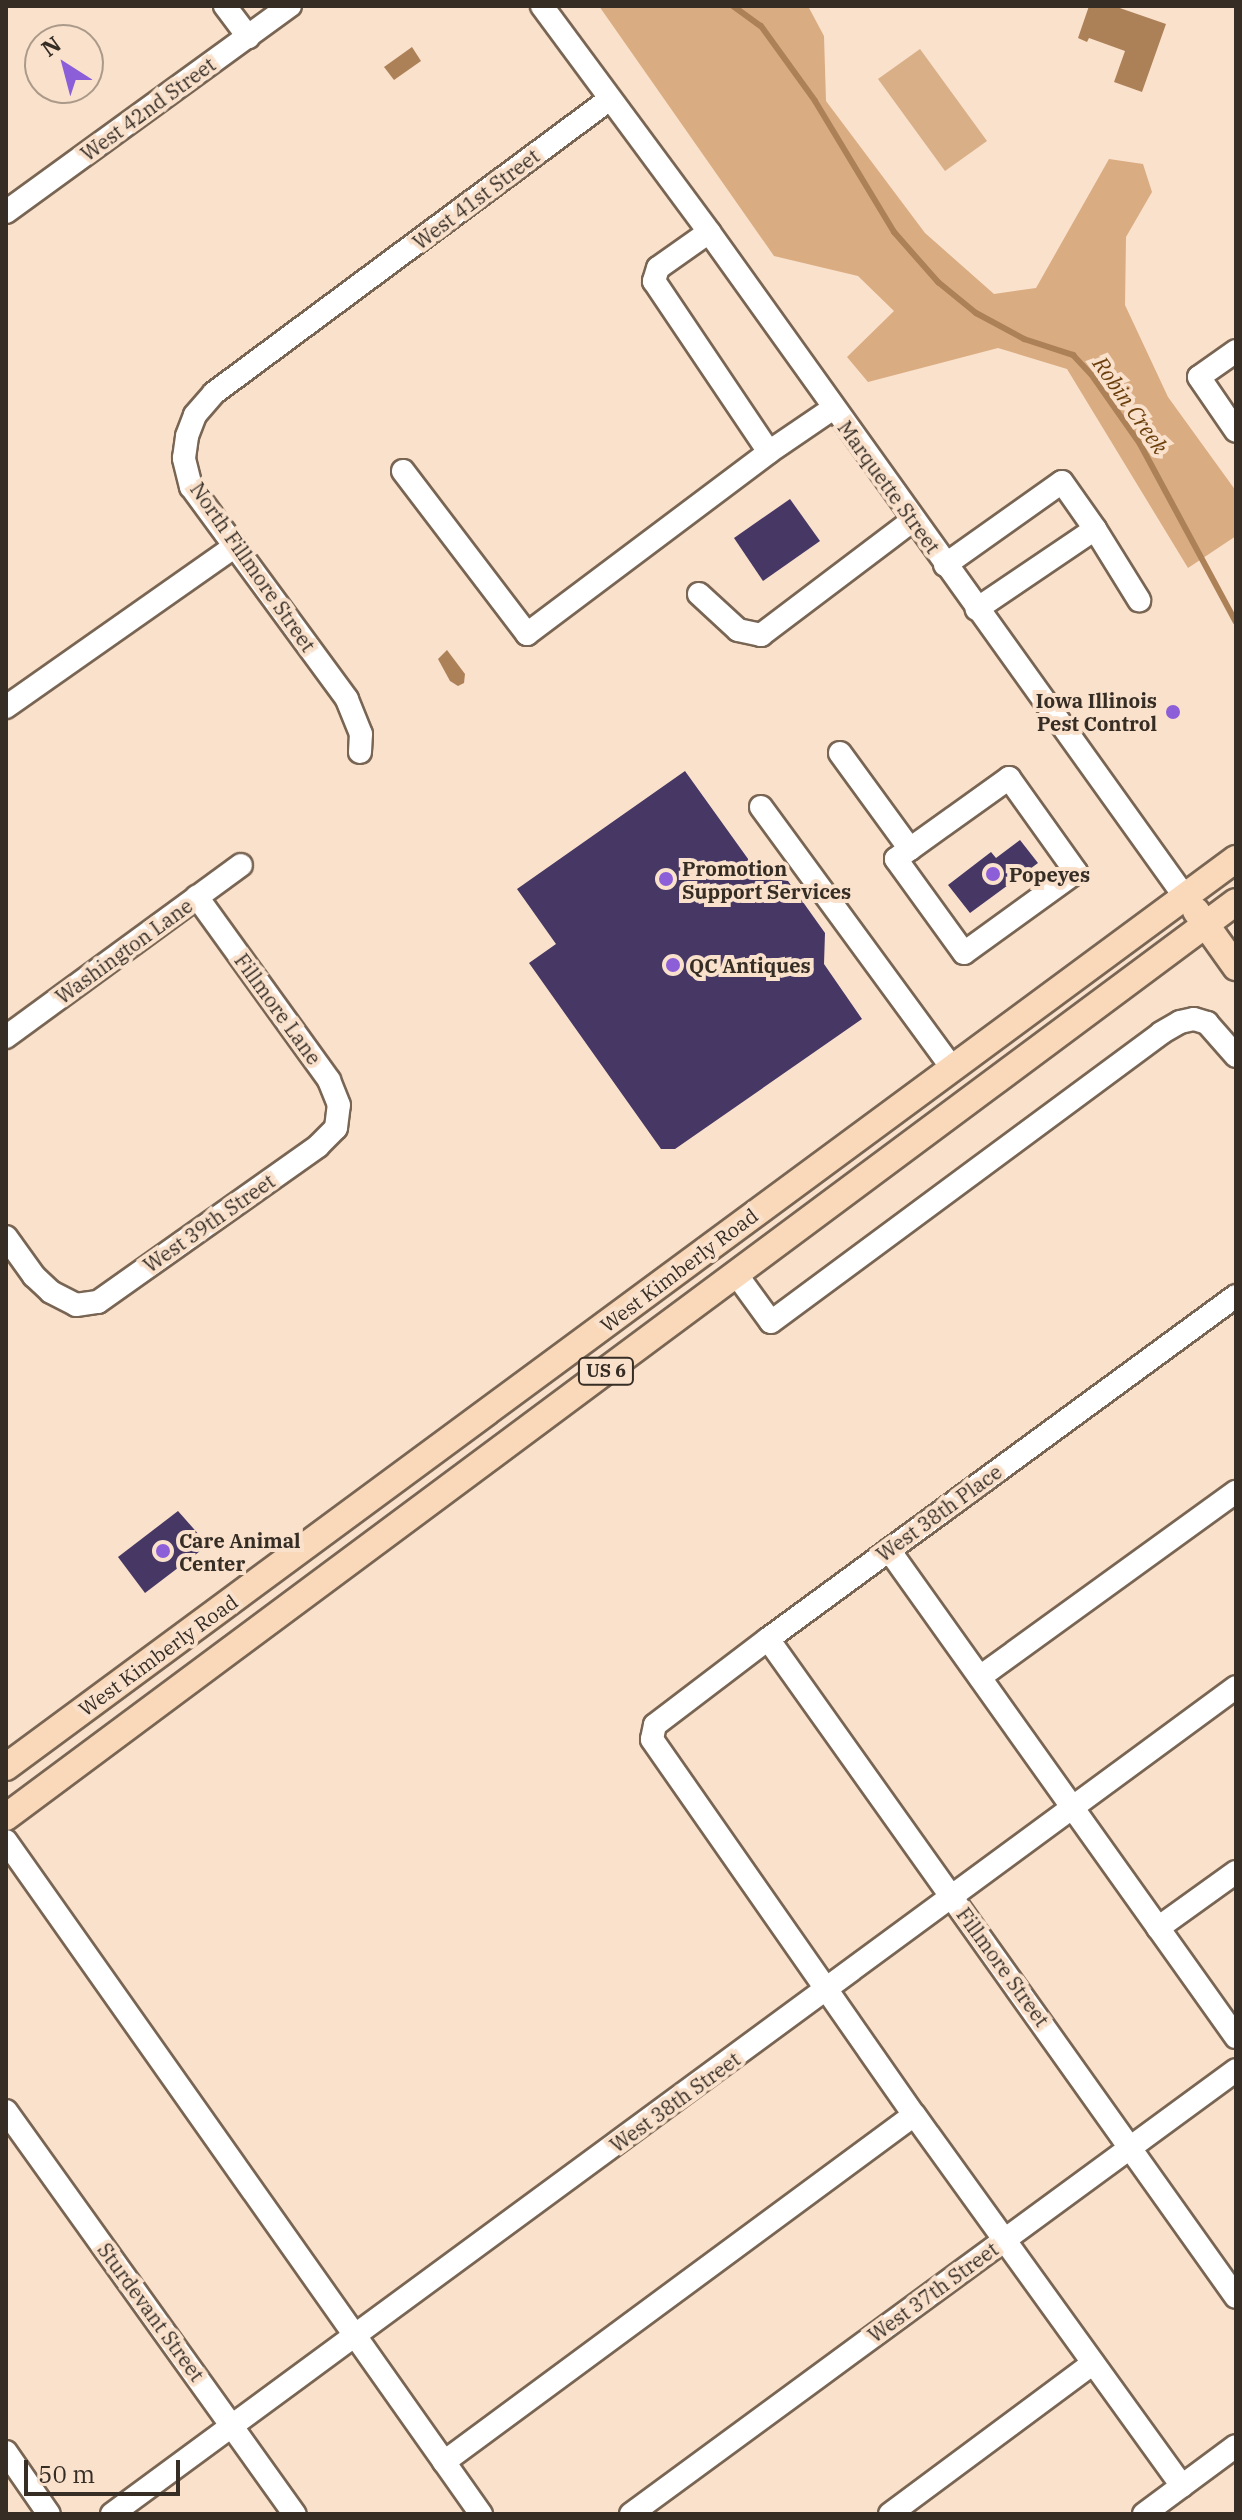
<!DOCTYPE html>
<style>
body{margin:0}
#map{position:relative;width:1242px;height:2520px;overflow:hidden;background:#f9e1cc;font-family:"IBM Plex Serif",serif}
div>[style]{position:absolute}
.green>*{inset:0;background:#d9af88}
.forest>*{inset:0;background:#daac82}
.water>*{inset:0;background:#ad8158}
.stream>*{height:6px;margin:-3px;padding:0 3px;transform-origin:3px;border-radius:3px;background:#ad8158}
.building>*{inset:0;background:#463764}
.roads{filter:drop-shadow(2px 0 #796553) drop-shadow(-2px 0 #796553) drop-shadow(0 2px #796553) drop-shadow(0 -2px #796553)}
.minor>*{height:22px;margin:-11px;padding:0 11px;transform-origin:11px;border-radius:11px;background:#fff}
.major>*{height:26px;margin:-13px;padding:0 13px;transform-origin:13px;border-radius:13px;background:#fad9ba}
.dots>*{width:22px;height:22px;translate:-50% -50%;box-sizing:border-box;border:4px solid #f9e1cc;border-radius:50%}
span{translate:-50% -50%;white-space:nowrap;text-align:center;line-height:1.15;-webkit-text-stroke:8px #f9e1cc;paint-order:stroke}
.shield-label span{padding:2px 6px;background:#f9e1cc;border:2px solid;border-radius:6px;-webkit-text-stroke-width:0}
.shield-label{font-size:18px;color:#362d25;font-weight:700}
.street-label{font-size:20px;color:#362d25}
.poi-label{font-size:20px;color:#362d25;font-weight:700}
.right{translate:-100% -50%;text-align:right}
.left{translate:0 -50%;text-align:left}
.water-label{font-size:22px;color:#6b3f0c;font-style:italic}
.frame{position:absolute;inset:0;border:8px solid #362d25;pointer-events:none}
.north{position:absolute;left:24px;top:24px;width:80px;height:80px;box-sizing:border-box;background:#f9e1cc;border:2px solid #ab9989;border-radius:50%;rotate:324deg;font-size:22px;font-weight:700;line-height:32px;text-align:center;color:#362d25}
.north::after{content:'';display:block;margin:auto;width:28px;height:36px;background:#8c5fd9;clip-path:polygon(50% 0,100% 100%,50% 72%,0 100%)}
.scale{position:absolute;left:24px;top:2460px;width:156px;height:36px;box-sizing:border-box;border:4px solid #362d25;border-top:0;padding-left:10px;font-size:24px;line-height:28px;white-space:nowrap;color:#362d25;-webkit-text-stroke:6px #f9e1cc;paint-order:stroke}
</style>
<div id="map">
<div class="green">
<i style="clip-path:polygon(920px 49px,987px 141px,945px 171px,878px 79px)"></i>
</div>
<div class="forest">
<i style="clip-path:polygon(599px 6px,808px 6px,824px 36px,826px 101px,925px 233px,994px 294px,1036px 288px,1109px 159px,1143px 164px,1152px 192px,1126px 237px,1125px 305px,1168px 397px,1236px 491px,1236px 536px,1188px 568px,1067px 369px,998px 348px,868px 382px,847px 357px,894px 311px,858px 276px,774px 256px)"></i>
</div>
<div class="water">
<i style="clip-path:polygon(1089px 6px,1114px 6px,1166px 24px,1142px 92px,1114px 82px,1125px 51px,1089px 38px,1087px 42px,1078px 38px)"></i>
<i style="clip-path:polygon(412px 47px,421px 61px,394px 80px,384px 67px)"></i>
<i style="clip-path:polygon(447px 650px,465px 674px,464px 683px,458px 686px,450px 681px,438px 659px)"></i>
</div>
<div class="stream">
<i style="left:733px;top:6px;width:34px;rotate:36deg"></i>
<i style="left:761px;top:26px;width:92px;rotate:54.2deg"></i>
<i style="left:815px;top:101px;width:153px;rotate:58.9deg"></i>
<i style="left:894px;top:232px;width:67px;rotate:48.7deg"></i>
<i style="left:938px;top:282px;width:49px;rotate:39.2deg"></i>
<i style="left:976px;top:313px;width:55px;rotate:28.4deg"></i>
<i style="left:1024px;top:339px;width:52px;rotate:18.1deg"></i>
<i style="left:1073px;top:355px;width:26px;rotate:47deg"></i>
<i style="left:1091px;top:374px;width:85px;rotate:55deg"></i>
<i style="left:1140px;top:444px;width:202px;rotate:61.7deg"></i>
</div>
<div class="building">
<i style="clip-path:polygon(790px 499px,820px 541px,763px 581px,734px 538px)"></i>
<i style="clip-path:polygon(685px 771px,761px 877px,788px 881px,825px 933px,824px 964px,862px 1019px,675px 1149px,661px 1149px,529px 963px,556px 944px,517px 889px)"></i>
<i style="clip-path:polygon(1020px 840px,1038px 863px,970px 913px,948px 885px,991px 852px,996px 858px)"></i>
<i style="clip-path:polygon(178px 1511px,208px 1545px,145px 1593px,118px 1557px)"></i>
</div>
<div class="roads">
<div class="minor">
<i style="left:225px;top:6px;width:39px;rotate:53deg"></i>
<i style="left:542px;top:6px;width:281px;rotate:53.5deg"></i>
<i style="left:709px;top:232px;width:818px;rotate:54.41deg"></i>
<i style="left:6px;top:212px;width:351px;rotate:-36deg"></i>
<i style="left:709px;top:232px;width:62px;rotate:144.8deg"></i>
<i style="left:658px;top:268px;width:14px;rotate:107deg"></i>
<i style="left:654px;top:281px;width:206px;rotate:56.1deg"></i>
<i style="left:1236px;top:351px;width:45px;rotate:144.9deg"></i>
<i style="left:1199px;top:377px;width:65px;rotate:55.6deg"></i>
<i style="left:403px;top:471px;width:205px;rotate:52.7deg"></i>
<i style="left:527px;top:634px;width:303px;rotate:-36.9deg"></i>
<i style="left:769px;top:452px;width:76px;rotate:-34.3deg"></i>
<i style="left:1095px;top:529px;width:84px;rotate:58.2deg"></i>
<i style="left:945px;top:565px;width:143px;rotate:-35.4deg"></i>
<i style="left:1062px;top:482px;width:57px;rotate:54.9deg"></i>
<i style="left:1095px;top:529px;width:143px;rotate:145.9deg"></i>
<i style="left:699px;top:594px;width:53px;rotate:42.7deg"></i>
<i style="left:738px;top:630px;width:24px;rotate:12deg"></i>
<i style="left:761px;top:635px;width:191px;rotate:-37.1deg"></i>
<i style="left:6px;top:707px;width:280px;rotate:-35.1deg"></i>
<i style="left:360px;top:752px;width:18px;rotate:-87deg"></i>
<i style="left:361px;top:734px;width:38px;rotate:-112deg"></i>
<i style="left:347px;top:699px;width:263px;rotate:-126.3deg"></i>
<i style="left:191px;top:487px;width:30px;rotate:-104deg"></i>
<i style="left:184px;top:458px;width:22px;rotate:-82deg"></i>
<i style="left:187px;top:436px;width:22px;rotate:-69deg"></i>
<i style="left:195px;top:415px;width:29px;rotate:-49deg"></i>
<i style="left:214px;top:393px;width:493px;rotate:-36.6deg"></i>
<i style="left:840px;top:753px;width:119px;rotate:53.9deg"></i>
<i style="left:910px;top:849px;width:122px;rotate:-35.6deg"></i>
<i style="left:1009px;top:778px;width:115px;rotate:54.5deg"></i>
<i style="left:1076px;top:872px;width:138px;rotate:144.1deg"></i>
<i style="left:964px;top:953px;width:116px;rotate:-125.9deg"></i>
<i style="left:896px;top:859px;width:17px;rotate:-36deg"></i>
<i style="left:761px;top:807px;width:322px;rotate:53.8deg"></i>
<i style="left:6px;top:1037px;width:291px;rotate:-36.2deg"></i>
<i style="left:6px;top:1237px;width:48px;rotate:54.3deg"></i>
<i style="left:34px;top:1276px;width:23px;rotate:43deg"></i>
<i style="left:51px;top:1292px;width:28px;rotate:27deg"></i>
<i style="left:76px;top:1305px;width:22px;rotate:-8deg"></i>
<i style="left:98px;top:1302px;width:270px;rotate:-35.3deg"></i>
<i style="left:318px;top:1146px;width:25px;rotate:-45deg"></i>
<i style="left:336px;top:1128px;width:23px;rotate:-83deg"></i>
<i style="left:339px;top:1105px;width:27px;rotate:-112deg"></i>
<i style="left:329px;top:1080px;width:226px;rotate:-125.8deg"></i>
<i style="left:736px;top:1274px;width:59px;rotate:53.9deg"></i>
<i style="left:771px;top:1322px;width:485px;rotate:-36.5deg"></i>
<i style="left:1161px;top:1033px;width:22px;rotate:-30deg"></i>
<i style="left:1180px;top:1022px;width:14px;rotate:-12deg"></i>
<i style="left:1194px;top:1019px;width:14px;rotate:17deg"></i>
<i style="left:1207px;top:1023px;width:44px;rotate:48.7deg"></i>
<i style="left:889px;top:1550px;width:598px;rotate:54.53deg"></i>
<i style="left:768px;top:1639px;width:807px;rotate:54.58deg"></i>
<i style="left:980px;top:1677px;width:316px;rotate:-35.9deg"></i>
<i style="left:6px;top:1841px;width:824px;rotate:54.79deg"></i>
<i style="left:1158px;top:1928px;width:96px;rotate:-35.7deg"></i>
<i style="left:6px;top:2111px;width:496px;rotate:54.4deg"></i>
<i style="left:6px;top:2452px;width:75px;rotate:55.3deg"></i>
<i style="left:444px;top:2462px;width:584px;rotate:-36.44deg"></i>
<i style="left:1182px;top:2486px;width:458px;rotate:-125.8deg"></i>
<i style="left:914px;top:2115px;width:458px;rotate:-124.9deg"></i>
<i style="left:652px;top:1739px;width:14px;rotate:-78deg"></i>
<i style="left:655px;top:1725px;width:142px;rotate:-37.3deg"></i>
<i style="left:768px;top:1639px;width:580px;rotate:-36.24deg"></i>
<i style="left:112px;top:2514px;width:1395px;rotate:-36.34deg"></i>
<i style="left:631px;top:2514px;width:750px;rotate:-36.27deg"></i>
<i style="left:890px;top:2514px;width:253px;rotate:-36.6deg"></i>
<i style="left:1144px;top:2514px;width:114px;rotate:-36.5deg"></i>
</div>
<div class="major">
<i style="left:1196px;top:911px;width:69px;rotate:54.5deg"></i>
<i style="left:6px;top:1767px;width:1529px;rotate:-36.44deg"></i>
<i style="left:6px;top:1817px;width:1533px;rotate:-36.65deg"></i>
</div>
</div>
<div class="dots">
<i style="left:1173px;top:712px;background:#8c5fd9"></i>
<i style="left:993px;top:874px;background:#8c5fd9"></i>
<i style="left:666px;top:879px;background:#8c5fd9"></i>
<i style="left:673px;top:965px;background:#8c5fd9"></i>
<i style="left:163px;top:1551px;background:#8c5fd9"></i>
</div>
<div class="shield-label">
<span style="left:606px;top:1371px">US 6</span>
</div>
<div class="street-label">
<span style="left:148px;top:109px;rotate:-36deg">West 42nd Street</span>
<span style="left:476px;top:199px;rotate:-37deg">West 41st Street</span>
<span style="left:889px;top:487px;rotate:54deg">Marquette Street</span>
<span style="left:253px;top:567px;rotate:55deg">North Fillmore Street</span>
<span style="left:124px;top:951px;rotate:-36deg">Washington Lane</span>
<span style="left:278px;top:1009px;rotate:54deg">Fillmore Lane</span>
<span style="left:209px;top:1223px;rotate:-35deg">West 39th Street</span>
<span style="left:679px;top:1270px;rotate:-37deg">West Kimberly Road</span>
<span style="left:939px;top:1513px;rotate:-36deg">West 38th Place</span>
<span style="left:158px;top:1655px;rotate:-36deg">West Kimberly Road</span>
<span style="left:1003px;top:1967px;rotate:54deg">Fillmore Street</span>
<span style="left:675px;top:2102px;rotate:-36deg">West 38th Street</span>
<span style="left:933px;top:2292px;rotate:-36deg">West 37th Street</span>
<span style="left:151px;top:2312px;rotate:54deg">Sturdevant Street</span>
</div>
<div class="poi-label">
<span class="right" style="left:1157px;top:712px">Iowa Illinois<br>Pest Control</span>
<span class="left" style="left:682px;top:880px">Promotion<br>Support Services</span>
<span class="left" style="left:1009px;top:874px">Popeyes</span>
<span class="left" style="left:689px;top:965px">QC Antiques</span>
<span class="left" style="left:179px;top:1552px">Care Animal<br>Center</span>
</div>
<div class="water-label">
<span style="left:1131px;top:405px;rotate:55deg">Robin Creek</span>
</div>
<div class="frame"></div>
<div class="north">N</div>
<div class="scale">50 m</div>
</div>
